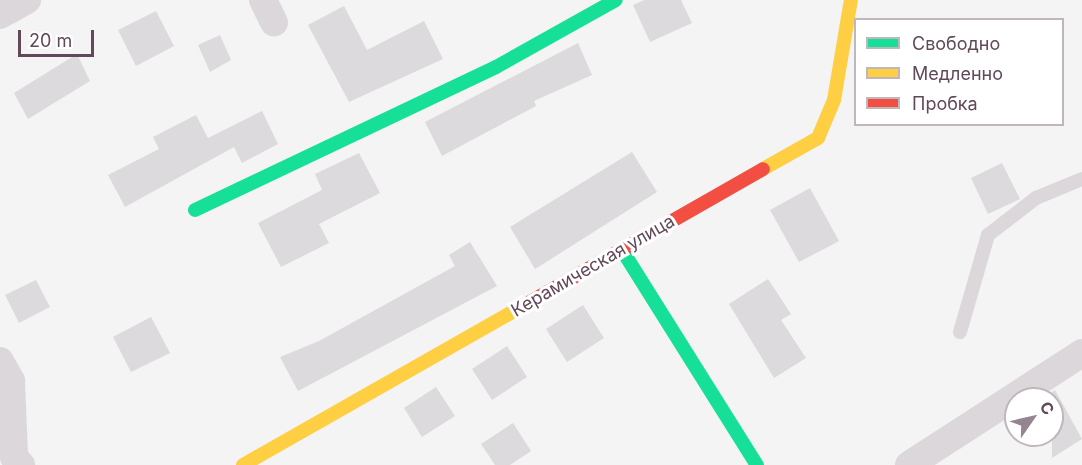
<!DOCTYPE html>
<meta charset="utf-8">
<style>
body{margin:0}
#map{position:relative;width:1082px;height:465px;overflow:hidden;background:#f4f4f4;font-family:Inter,sans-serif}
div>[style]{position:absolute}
.building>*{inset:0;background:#dcdadc}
.lane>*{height:14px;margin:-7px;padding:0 7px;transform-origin:7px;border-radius:7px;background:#dbd7da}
.street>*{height:28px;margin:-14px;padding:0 14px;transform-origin:14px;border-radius:14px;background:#dbd7da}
.fast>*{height:14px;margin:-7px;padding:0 7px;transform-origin:7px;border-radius:7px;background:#16e098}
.slow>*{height:14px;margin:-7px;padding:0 7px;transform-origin:7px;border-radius:7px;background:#ffcf43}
.jam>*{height:14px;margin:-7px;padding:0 7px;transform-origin:7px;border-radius:7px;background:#f24e42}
span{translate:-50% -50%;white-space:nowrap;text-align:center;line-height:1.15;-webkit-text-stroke:6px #fff;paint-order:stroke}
.street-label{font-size:18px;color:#62495a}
.legend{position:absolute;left:854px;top:18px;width:210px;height:108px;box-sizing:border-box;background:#fff;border:2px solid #c0b6bd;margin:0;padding:8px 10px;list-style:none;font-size:18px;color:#62495a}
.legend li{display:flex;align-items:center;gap:12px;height:30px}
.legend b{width:30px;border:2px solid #c0b6bd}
.north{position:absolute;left:1004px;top:387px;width:60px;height:60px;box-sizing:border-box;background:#fff;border:2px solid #c0b6bd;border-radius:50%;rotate:56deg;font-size:16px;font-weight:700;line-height:24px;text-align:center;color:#62495a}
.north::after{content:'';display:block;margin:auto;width:21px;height:27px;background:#958590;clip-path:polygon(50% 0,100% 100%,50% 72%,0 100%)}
.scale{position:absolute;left:18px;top:30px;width:76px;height:27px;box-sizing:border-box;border:3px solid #62495a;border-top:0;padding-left:8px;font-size:18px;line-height:21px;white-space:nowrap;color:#62495a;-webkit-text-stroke:4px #fff;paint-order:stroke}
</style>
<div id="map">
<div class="building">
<i style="clip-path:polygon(644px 0,681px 0,692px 23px,650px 42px,633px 5px)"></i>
<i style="clip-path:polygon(344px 6px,367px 50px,424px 21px,443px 59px,349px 102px,308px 25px)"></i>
<i style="clip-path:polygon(156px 11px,174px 46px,136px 66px,118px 30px)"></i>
<i style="clip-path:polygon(220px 35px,231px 60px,210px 72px,198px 45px)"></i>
<i style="clip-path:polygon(578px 43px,592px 75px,534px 101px,536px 106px,442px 156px,425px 122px)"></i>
<i style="clip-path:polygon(77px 54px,90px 81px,28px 119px,14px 93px)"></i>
<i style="clip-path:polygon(262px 111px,278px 144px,242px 163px,234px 147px,125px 207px,108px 175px,159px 149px,153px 137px,196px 115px,208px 138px)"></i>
<i style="clip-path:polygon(632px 152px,657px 192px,535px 269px,510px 227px)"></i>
<i style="clip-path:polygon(359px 153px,380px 193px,319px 224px,329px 243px,281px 267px,258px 223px,322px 190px,315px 174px)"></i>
<i style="clip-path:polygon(1002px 163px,1020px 199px,988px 214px,971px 178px)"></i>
<i style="clip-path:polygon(810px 188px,839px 241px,799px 262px,770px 210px)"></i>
<i style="clip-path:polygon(470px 242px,497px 286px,298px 391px,280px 357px,319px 341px,455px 266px,449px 255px)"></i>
<i style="clip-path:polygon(768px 279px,791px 314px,781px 320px,806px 358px,774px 378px,729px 304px)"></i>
<i style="clip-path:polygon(36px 280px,50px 307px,19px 323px,5px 295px)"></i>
<i style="clip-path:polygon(583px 305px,604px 338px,567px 362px,546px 329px)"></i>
<i style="clip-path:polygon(151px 317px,170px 353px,131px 372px,113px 337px)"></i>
<i style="clip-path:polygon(507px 346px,527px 377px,492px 400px,472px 369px)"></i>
<i style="clip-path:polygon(436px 387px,455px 416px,422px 437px,404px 408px)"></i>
<i style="clip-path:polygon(1055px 390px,1082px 439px,1052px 458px,1052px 392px)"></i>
<i style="clip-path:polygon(513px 423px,531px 451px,510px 465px,495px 465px,481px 444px)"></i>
</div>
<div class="lane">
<i style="left:960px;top:332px;width:101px;rotate:-73.9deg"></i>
<i style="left:988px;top:235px;width:61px;rotate:-37.6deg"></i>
<i style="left:1036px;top:198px;width:50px;rotate:-22.4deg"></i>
</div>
<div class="street">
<i style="left:263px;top:0;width:25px;rotate:64deg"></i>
<i style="left:0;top:15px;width:31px;rotate:-29deg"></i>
<i style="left:0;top:361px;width:23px;rotate:61deg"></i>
<i style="left:11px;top:381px;width:76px;rotate:87.7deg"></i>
<i style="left:14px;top:457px;width:11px;rotate:49deg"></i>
<i style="left:909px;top:465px;width:206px;rotate:-32.9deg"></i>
</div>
<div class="fast">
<i style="left:195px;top:210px;width:333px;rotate:-25.4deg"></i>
<i style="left:496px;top:67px;width:137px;rotate:-29.2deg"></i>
<i style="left:622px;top:250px;width:254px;rotate:57.9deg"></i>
</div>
<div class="slow">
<i style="left:763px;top:169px;width:63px;rotate:-29.4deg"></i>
<i style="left:818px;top:138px;width:41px;rotate:-67.2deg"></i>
<i style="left:834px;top:100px;width:101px;rotate:-80.4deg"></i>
<i style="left:243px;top:465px;width:330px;rotate:-29.6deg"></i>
</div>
<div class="jam">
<i style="left:530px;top:302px;width:268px;rotate:-29.7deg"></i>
</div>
<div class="street-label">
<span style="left:593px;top:266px;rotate:-30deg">Керамическая улица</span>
</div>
<ul class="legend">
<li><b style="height:8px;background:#16e098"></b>Свободно</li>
<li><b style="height:8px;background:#ffcf43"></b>Медленно</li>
<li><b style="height:8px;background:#f24e42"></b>Пробка</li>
</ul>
<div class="north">С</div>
<div class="scale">20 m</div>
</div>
